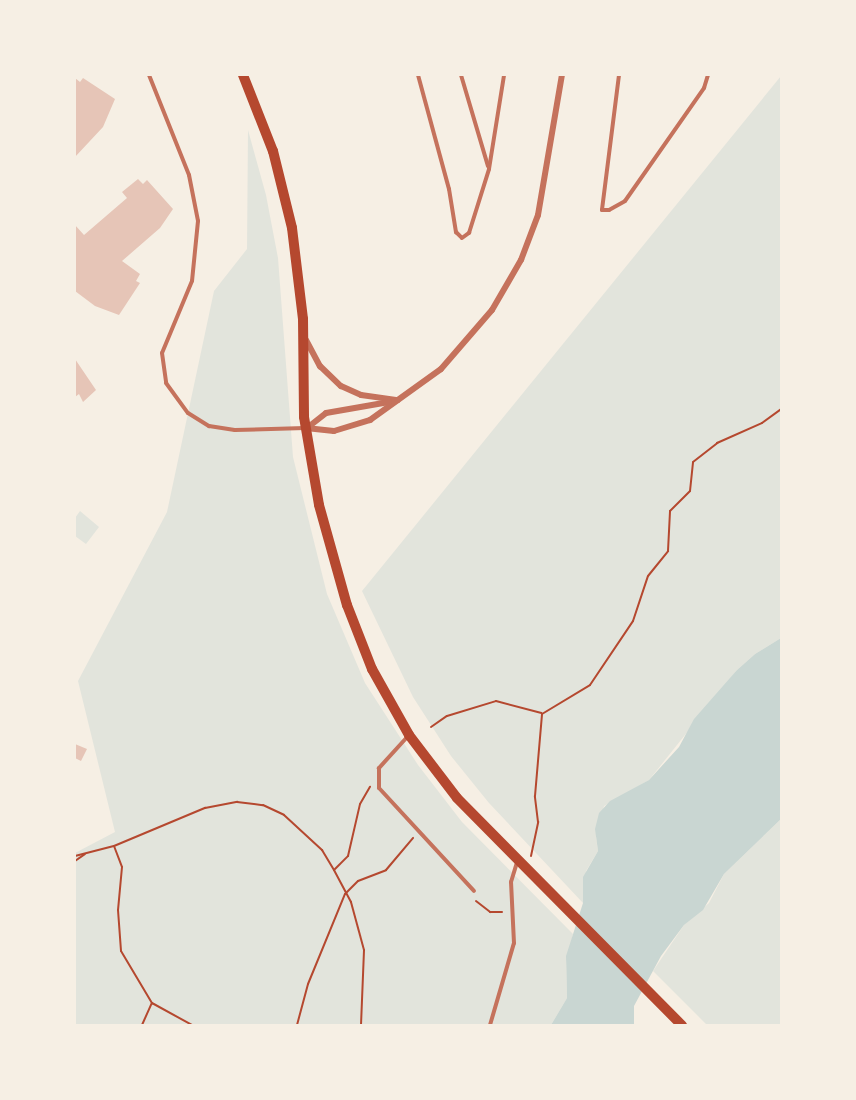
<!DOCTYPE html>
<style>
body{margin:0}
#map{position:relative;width:856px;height:1100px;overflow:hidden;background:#f6efe4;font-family:"Exo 2",sans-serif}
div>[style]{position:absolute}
.green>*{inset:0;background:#e2e4dc}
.water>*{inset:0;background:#c9d6d2}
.building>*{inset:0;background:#e6c5b7}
.path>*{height:2px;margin:-1px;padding:0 1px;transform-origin:1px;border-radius:1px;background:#b5482f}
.service>*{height:4px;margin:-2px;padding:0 2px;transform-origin:2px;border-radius:2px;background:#c5725c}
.minor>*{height:6px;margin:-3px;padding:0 3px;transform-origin:3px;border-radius:3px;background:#c5725c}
.secondary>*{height:10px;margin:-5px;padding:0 5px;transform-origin:5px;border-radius:5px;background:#b5482f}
span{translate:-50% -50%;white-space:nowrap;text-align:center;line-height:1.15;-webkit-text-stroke:4.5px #f6efe4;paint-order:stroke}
.frame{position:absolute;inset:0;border:76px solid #f6efe4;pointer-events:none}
</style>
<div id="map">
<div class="green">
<i style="clip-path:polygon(781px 76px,781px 638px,755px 654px,737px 670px,649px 780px,604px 806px,596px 837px,598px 851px,586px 871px,583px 903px,489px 803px,451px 756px,413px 697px,362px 591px)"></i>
<i style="clip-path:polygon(248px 130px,266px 195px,278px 258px,293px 457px,327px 594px,365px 683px,418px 765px,462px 822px,573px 934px,566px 963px,567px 998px,551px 1025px,75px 1025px,75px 853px,115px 832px,78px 681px,167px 512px,214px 291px,247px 249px)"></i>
<i style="clip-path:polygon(80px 511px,99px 527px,86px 544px,75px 536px,75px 518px)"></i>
<i style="clip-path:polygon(781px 819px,781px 1025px,707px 1025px,653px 971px,684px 925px,709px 903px,724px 874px)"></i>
</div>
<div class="water">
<i style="clip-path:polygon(781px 638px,781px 819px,724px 874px,703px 910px,684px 925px,661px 956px,634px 1006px,634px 1025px,551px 1025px,567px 998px,566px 956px,583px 903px,583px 877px,598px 851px,595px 829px,599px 813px,610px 801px,649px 780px,679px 747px,694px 719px,737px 670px,755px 654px)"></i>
</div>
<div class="building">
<i style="clip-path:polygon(75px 78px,80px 82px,83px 78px,115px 99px,103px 127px,75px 157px)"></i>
<i style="clip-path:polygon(138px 179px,143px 184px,147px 180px,173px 209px,160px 228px,122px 261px,140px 274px,136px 281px,140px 283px,119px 315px,95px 306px,75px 291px,75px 225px,84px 235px,127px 198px,122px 192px)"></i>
<i style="clip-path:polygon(75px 359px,96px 390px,83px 402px,79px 394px,75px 397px)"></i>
<i style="clip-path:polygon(75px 744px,87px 749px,81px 761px,75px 758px)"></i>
</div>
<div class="path">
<i style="left:431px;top:727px;width:19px;rotate:-35deg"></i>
<i style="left:447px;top:716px;width:51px;rotate:-17deg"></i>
<i style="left:496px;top:701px;width:47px;rotate:14.9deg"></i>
<i style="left:114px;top:846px;width:22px;rotate:69deg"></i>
<i style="left:122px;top:867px;width:43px;rotate:95.3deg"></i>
<i style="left:118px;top:910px;width:41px;rotate:85.8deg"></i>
<i style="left:121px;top:951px;width:61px;rotate:59.2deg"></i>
<i style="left:152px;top:1003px;width:46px;rotate:28.8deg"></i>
<i style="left:75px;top:856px;width:40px;rotate:-14.4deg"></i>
<i style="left:114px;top:846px;width:99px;rotate:-22.7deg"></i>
<i style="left:205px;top:808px;width:33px;rotate:-11deg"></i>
<i style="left:237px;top:802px;width:26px;rotate:7deg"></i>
<i style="left:263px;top:805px;width:23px;rotate:25deg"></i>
<i style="left:284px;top:815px;width:52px;rotate:42.6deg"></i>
<i style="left:322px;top:850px;width:23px;rotate:59deg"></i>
<i style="left:531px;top:856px;width:35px;rotate:-78deg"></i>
<i style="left:538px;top:822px;width:26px;rotate:-97deg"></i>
<i style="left:535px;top:796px;width:82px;rotate:-85.1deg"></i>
<i style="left:542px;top:714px;width:56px;rotate:-31.1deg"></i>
<i style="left:590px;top:685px;width:77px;rotate:-56.1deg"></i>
<i style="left:633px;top:621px;width:47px;rotate:-71.6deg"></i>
<i style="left:648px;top:576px;width:32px;rotate:-51deg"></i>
<i style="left:668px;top:551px;width:40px;rotate:-87.1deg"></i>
<i style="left:670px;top:511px;width:28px;rotate:-45deg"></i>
<i style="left:690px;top:491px;width:29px;rotate:-84deg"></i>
<i style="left:693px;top:462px;width:31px;rotate:-38deg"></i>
<i style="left:717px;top:443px;width:49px;rotate:-24deg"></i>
<i style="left:762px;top:423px;width:24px;rotate:-36deg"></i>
<i style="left:75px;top:861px;width:12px;rotate:-35deg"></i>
<i style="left:476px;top:901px;width:18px;rotate:38deg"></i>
<i style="left:490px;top:912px;width:12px"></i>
<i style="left:142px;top:1025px;width:24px;rotate:-66deg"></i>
<i style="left:297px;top:1025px;width:42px;rotate:-75deg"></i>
<i style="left:308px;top:984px;width:97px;rotate:-67.7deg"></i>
<i style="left:345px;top:894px;width:18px;rotate:-45deg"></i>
<i style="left:358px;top:881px;width:30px;rotate:-21deg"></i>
<i style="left:386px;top:870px;width:42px;rotate:-49.8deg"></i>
<i style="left:361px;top:1025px;width:75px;rotate:-87.7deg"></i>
<i style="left:364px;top:950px;width:50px;rotate:-105.2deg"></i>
<i style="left:351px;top:902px;width:36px;rotate:-118deg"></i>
<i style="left:334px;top:870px;width:20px;rotate:-45deg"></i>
<i style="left:348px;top:856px;width:53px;rotate:-77deg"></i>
<i style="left:360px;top:804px;width:20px;rotate:-60deg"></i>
</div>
<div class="service">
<i style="left:149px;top:75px;width:108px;rotate:68.2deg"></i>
<i style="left:189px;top:175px;width:47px;rotate:78.9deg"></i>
<i style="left:198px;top:221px;width:60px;rotate:95.7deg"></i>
<i style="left:192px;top:281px;width:78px;rotate:112.6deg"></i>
<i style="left:162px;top:353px;width:30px;rotate:82deg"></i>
<i style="left:166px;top:383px;width:37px;rotate:54deg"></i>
<i style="left:188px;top:413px;width:25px;rotate:32deg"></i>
<i style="left:209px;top:426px;width:26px;rotate:9deg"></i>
<i style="left:235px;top:430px;width:70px;rotate:-1.6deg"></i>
<i style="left:418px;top:75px;width:118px;rotate:74.8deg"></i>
<i style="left:449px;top:189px;width:44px;rotate:80.8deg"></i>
<i style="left:456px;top:232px;width:8px;rotate:45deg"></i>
<i style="left:462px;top:238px;width:9px;rotate:-36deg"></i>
<i style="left:469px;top:233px;width:67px;rotate:-72.6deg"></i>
<i style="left:489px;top:169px;width:95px;rotate:-80.9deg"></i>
<i style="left:461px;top:75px;width:95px;rotate:73.5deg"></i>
<i style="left:619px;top:75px;width:136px;rotate:97.2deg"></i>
<i style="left:602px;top:210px;width:7px"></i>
<i style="left:609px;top:210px;width:18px;rotate:-29deg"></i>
<i style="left:625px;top:201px;width:138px;rotate:-55deg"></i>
<i style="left:704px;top:88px;width:14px;rotate:-73deg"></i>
<i style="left:409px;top:735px;width:45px;rotate:132.3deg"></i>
<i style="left:379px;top:768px;width:20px;rotate:90deg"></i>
<i style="left:379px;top:788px;width:140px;rotate:47.3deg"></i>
<i style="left:490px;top:1025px;width:85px;rotate:-73.7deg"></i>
<i style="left:514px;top:943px;width:61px;rotate:-92.8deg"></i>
<i style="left:511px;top:882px;width:21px;rotate:-73deg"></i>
</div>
<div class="minor">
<i style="left:306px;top:340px;width:30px;rotate:62deg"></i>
<i style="left:320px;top:366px;width:29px;rotate:44deg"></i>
<i style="left:341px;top:386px;width:22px;rotate:24deg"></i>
<i style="left:361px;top:395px;width:37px;rotate:8deg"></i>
<i style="left:306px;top:428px;width:28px;rotate:6deg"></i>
<i style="left:334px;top:431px;width:38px;rotate:-17deg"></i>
<i style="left:370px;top:420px;width:87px;rotate:-35.7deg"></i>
<i style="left:441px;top:369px;width:78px;rotate:-49.2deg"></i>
<i style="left:492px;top:310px;width:58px;rotate:-59.9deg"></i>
<i style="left:521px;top:260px;width:48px;rotate:-69.3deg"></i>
<i style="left:538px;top:215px;width:142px;rotate:-80.3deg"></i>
<i style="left:307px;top:428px;width:24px;rotate:-38deg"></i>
<i style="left:326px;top:413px;width:64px;rotate:-9.9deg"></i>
</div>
<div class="secondary">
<i style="left:243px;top:75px;width:82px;rotate:68.5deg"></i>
<i style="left:273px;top:151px;width:79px;rotate:76.1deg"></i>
<i style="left:292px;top:228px;width:92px;rotate:83.1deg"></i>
<i style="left:303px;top:319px;width:98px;rotate:89.4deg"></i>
<i style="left:304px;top:417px;width:89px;rotate:80.3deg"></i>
<i style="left:319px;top:505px;width:104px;rotate:74.4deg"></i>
<i style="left:347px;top:605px;width:69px;rotate:68.7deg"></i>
<i style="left:372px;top:669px;width:76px;rotate:60.7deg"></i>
<i style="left:409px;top:735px;width:79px;rotate:52.7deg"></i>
<i style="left:457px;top:798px;width:320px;rotate:45.3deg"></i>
</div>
<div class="frame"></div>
</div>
